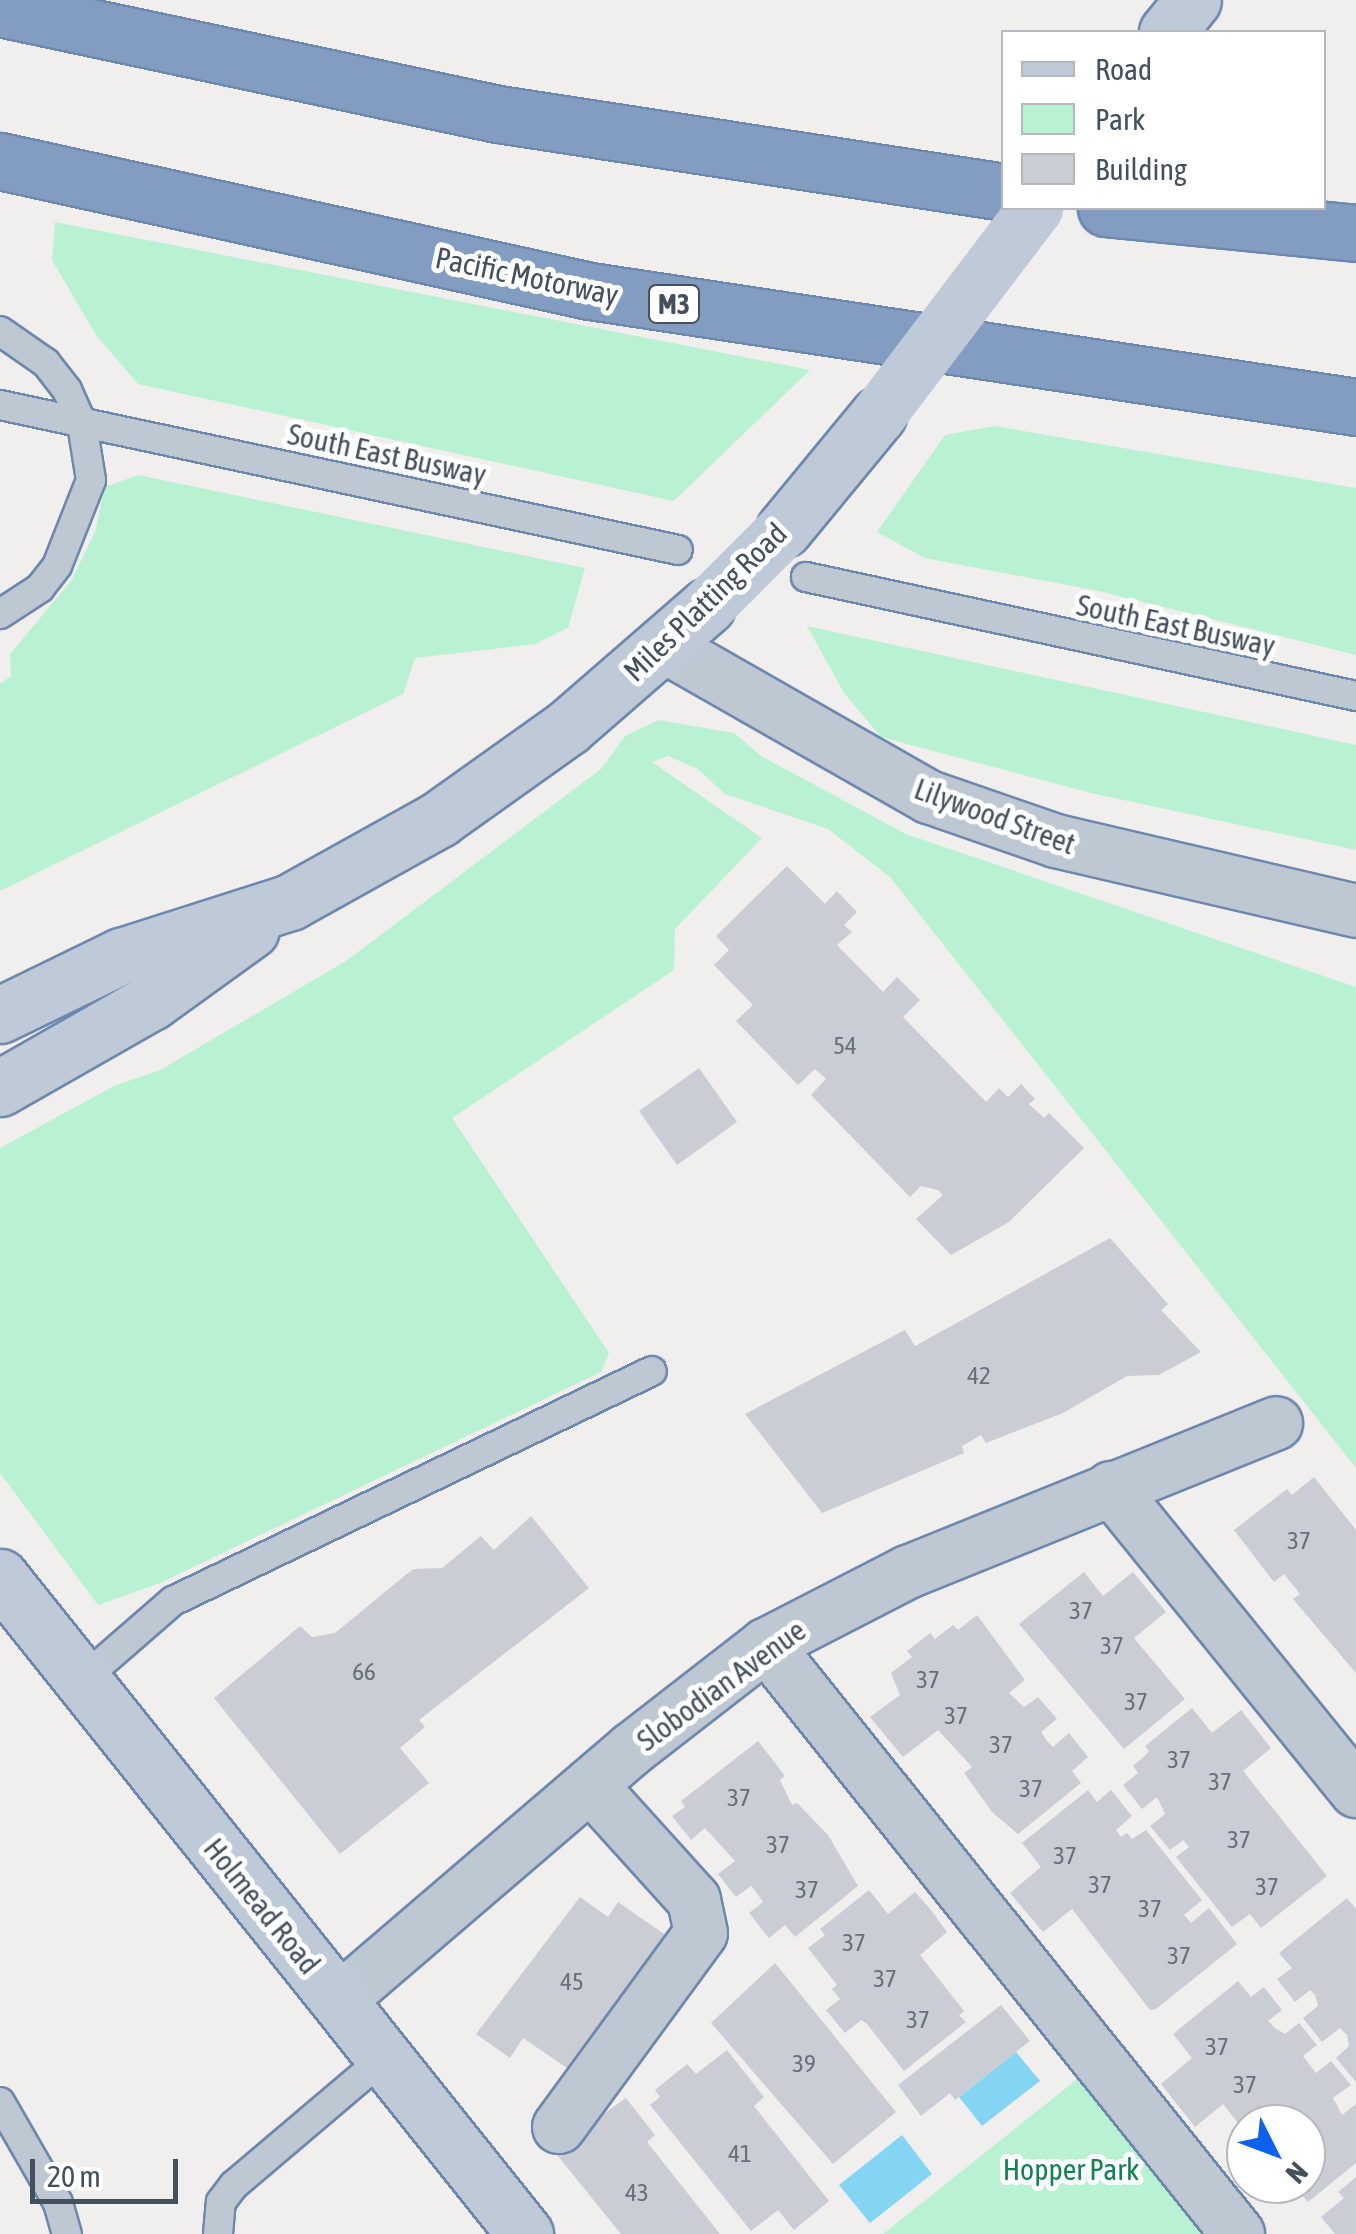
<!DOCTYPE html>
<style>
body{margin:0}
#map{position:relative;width:1356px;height:2234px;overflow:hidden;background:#f1eeee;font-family:"Asap Condensed",sans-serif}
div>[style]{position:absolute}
.green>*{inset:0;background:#b9f2d2}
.water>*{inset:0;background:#83d5f2}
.building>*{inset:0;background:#cacdd3}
.roads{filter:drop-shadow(2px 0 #6d88ad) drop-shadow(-2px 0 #6d88ad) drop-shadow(0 2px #6d88ad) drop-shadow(0 -2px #6d88ad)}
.lane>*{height:28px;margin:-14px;padding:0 14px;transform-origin:14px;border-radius:14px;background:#bec8d2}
.street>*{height:52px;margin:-26px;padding:0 26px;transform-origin:26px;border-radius:26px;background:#bec8d2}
.secondary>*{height:55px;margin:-27.5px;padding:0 27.5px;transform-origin:27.5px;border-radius:27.5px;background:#bfcad9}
.highway>*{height:55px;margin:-27.5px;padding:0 27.5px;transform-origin:27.5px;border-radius:27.5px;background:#829dc1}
.secondary-bridge>*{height:55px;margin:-27.5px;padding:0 27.5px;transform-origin:27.5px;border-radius:27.5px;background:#bfcad9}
span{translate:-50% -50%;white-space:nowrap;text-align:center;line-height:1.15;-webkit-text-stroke:10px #fff;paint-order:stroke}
.number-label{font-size:25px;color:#666f7a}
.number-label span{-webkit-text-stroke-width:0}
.shield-label span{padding:2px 8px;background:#fff;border:2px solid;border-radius:8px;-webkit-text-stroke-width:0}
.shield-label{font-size:28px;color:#45505d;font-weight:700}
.street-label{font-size:30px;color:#45505d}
.park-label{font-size:30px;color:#108450}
.legend{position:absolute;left:1001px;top:30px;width:325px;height:180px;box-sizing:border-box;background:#fff;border:2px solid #b5b9be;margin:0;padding:12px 18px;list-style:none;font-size:30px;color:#45505d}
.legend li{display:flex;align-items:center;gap:20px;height:50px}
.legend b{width:50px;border:2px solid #b5b9be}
.north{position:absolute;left:1226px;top:2104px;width:100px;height:100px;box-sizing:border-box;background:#fff;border:2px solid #b5b9be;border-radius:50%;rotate:132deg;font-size:28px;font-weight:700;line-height:40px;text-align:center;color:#45505d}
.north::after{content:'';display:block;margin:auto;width:35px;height:45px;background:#0c62ed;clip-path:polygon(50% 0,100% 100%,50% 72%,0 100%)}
.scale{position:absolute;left:30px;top:2159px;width:148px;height:45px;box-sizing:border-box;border:5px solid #45505d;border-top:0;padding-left:12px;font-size:30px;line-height:35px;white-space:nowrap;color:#45505d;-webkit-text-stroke:8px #fff;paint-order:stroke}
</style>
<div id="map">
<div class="green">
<i style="clip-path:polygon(55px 222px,810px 370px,674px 501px,138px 384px,96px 335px,52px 260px)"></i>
<i style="clip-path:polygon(994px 426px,1356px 488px,1356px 655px,1099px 591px,925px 558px,877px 532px,945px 435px)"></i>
<i style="clip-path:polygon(138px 475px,585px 568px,568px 628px,535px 644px,415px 658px,403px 694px,0 891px,0 684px,11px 676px,10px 654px,71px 581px,95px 532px,105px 487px)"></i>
<i style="clip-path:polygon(807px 626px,1356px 745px,1356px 850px,1091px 793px,881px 737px,844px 693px)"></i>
<i style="clip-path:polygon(659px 720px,734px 733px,761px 756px,906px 834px,1356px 987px,1356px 1468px,890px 877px,828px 829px,725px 794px,698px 769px,668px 756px,652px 762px,762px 838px,675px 929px,674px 970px,452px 1118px,609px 1353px,601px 1372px,160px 1583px,98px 1605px,0 1473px,0 1148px,114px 1086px,160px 1070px,346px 961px,601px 769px,625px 736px)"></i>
<i style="clip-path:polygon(1081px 2076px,1206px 2234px,883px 2234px)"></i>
</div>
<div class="water">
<i style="clip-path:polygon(1016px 2052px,1040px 2081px,982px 2126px,959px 2097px)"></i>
<i style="clip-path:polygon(902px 2135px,932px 2174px,870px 2223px,839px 2185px)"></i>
</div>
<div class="building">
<i style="clip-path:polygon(787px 866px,825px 904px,837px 891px,857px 912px,844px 925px,852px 932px,837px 945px,883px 992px,897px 977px,920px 1000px,903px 1017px,986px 1102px,999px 1088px,1008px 1097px,1021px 1084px,1035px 1099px,1029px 1104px,1044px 1118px,1049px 1113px,1084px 1148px,1009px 1222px,951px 1255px,916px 1219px,943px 1195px,938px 1190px,921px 1186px,910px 1197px,811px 1095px,826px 1079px,815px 1069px,798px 1085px,736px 1021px,753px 1005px,714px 965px,729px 950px,716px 936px)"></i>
<i style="clip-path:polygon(699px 1068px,737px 1122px,677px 1165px,639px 1111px)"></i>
<i style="clip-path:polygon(1110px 1238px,1168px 1304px,1161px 1310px,1201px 1352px,1159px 1375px,1127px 1376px,1063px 1413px,986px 1443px,981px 1435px,962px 1446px,964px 1453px,822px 1513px,745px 1414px,905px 1330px,915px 1346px)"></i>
<i style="clip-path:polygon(1314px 1477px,1356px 1530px,1356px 1673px,1293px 1599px,1300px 1594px,1284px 1574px,1274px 1582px,1234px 1530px,1287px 1489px,1292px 1495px)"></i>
<i style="clip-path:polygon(531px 1516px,589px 1588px,419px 1720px,425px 1727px,400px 1748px,429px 1783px,340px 1854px,214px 1698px,300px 1626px,312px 1637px,335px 1633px,413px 1569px,442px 1568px,481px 1536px,494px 1550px)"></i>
<i style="clip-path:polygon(1084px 1572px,1103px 1596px,1133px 1572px,1166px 1612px,1134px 1638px,1185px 1699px,1124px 1749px,1019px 1624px)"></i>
<i style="clip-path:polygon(977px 1615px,1025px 1680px,1009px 1693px,1024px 1707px,1038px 1697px,1057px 1719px,1041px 1732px,1047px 1741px,1053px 1747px,1069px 1733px,1088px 1757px,1072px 1771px,1081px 1783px,1018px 1834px,992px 1812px,964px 1773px,972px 1767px,938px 1730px,903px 1757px,870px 1717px,900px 1695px,891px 1673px,912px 1657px,907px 1651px,930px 1633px,935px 1639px,953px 1625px,958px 1630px)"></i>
<i style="clip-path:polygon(1192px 1708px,1212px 1733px,1241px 1710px,1271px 1748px,1243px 1771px,1327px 1876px,1261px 1928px,1250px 1914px,1232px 1927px,1176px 1857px,1189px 1847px,1183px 1840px,1170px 1850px,1150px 1826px,1165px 1814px,1157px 1797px,1142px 1809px,1123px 1785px,1138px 1773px,1133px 1766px,1149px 1752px,1145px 1746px)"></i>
<i style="clip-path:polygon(758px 1741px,785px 1776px,780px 1780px,792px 1805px,797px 1803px,828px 1835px,858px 1886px,795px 1937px,785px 1925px,769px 1938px,749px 1913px,763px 1902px,756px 1892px,751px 1886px,736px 1897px,718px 1874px,735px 1861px,705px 1828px,691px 1840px,672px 1816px,685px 1807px,681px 1801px)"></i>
<i style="clip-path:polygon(1088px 1790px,1097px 1802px,1111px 1790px,1132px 1816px,1116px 1830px,1121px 1837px,1127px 1833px,1132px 1839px,1146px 1830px,1202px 1900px,1184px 1915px,1191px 1923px,1209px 1908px,1237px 1944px,1156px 2009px,1150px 2010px,1072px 1909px,1043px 1932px,1010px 1893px,1041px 1867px,1022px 1843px)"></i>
<i style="clip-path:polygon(869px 1890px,888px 1914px,915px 1892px,931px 1910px,947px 1932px,920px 1955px,964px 2011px,959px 2015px,966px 2022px,904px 2071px,867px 2024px,861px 2020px,845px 2033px,826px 2010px,840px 1999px,832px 1989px,837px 1985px,808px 1948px,825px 1935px,820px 1929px)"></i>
<i style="clip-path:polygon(580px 1897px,608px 1917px,618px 1902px,674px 1941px,643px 1985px,633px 1978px,570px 2070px,523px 2038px,510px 2058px,476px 2034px)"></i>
<i style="clip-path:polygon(1347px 1898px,1356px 1909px,1356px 2082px,1336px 2058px,1349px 2046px,1347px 2035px,1340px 2028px,1322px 2042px,1303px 2018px,1318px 2006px,1315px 1995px,1310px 1990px,1295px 2002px,1277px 1979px,1292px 1968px,1279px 1953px)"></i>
<i style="clip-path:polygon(775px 1963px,896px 2112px,833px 2164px,711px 2023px)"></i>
<i style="clip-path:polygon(1238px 1981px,1251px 1997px,1264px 1987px,1282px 2010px,1268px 2021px,1275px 2028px,1285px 2034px,1299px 2023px,1317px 2045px,1303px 2056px,1316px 2073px,1331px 2061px,1351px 2085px,1333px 2098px,1342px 2115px,1356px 2104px,1356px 2163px,1308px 2202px,1293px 2184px,1306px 2184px,1306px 2124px,1246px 2124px,1246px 2133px,1223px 2104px,1195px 2127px,1161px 2084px,1192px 2058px,1173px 2034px)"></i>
<i style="clip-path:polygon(1001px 2005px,1030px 2041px,955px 2100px,950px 2093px,921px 2116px,898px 2085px)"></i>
<i style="clip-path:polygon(727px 2050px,764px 2097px,754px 2106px,829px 2201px,794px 2230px,778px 2210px,751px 2231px,650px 2105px,660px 2097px,655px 2090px,687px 2064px,696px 2074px)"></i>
<i style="clip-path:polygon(626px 2098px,655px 2135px,647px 2142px,720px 2234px,621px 2234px,553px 2150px)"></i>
<i style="clip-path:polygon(1356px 2177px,1356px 2234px,1335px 2234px,1321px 2217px,1344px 2198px,1338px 2192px)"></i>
</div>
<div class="roads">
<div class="lane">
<i style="left:0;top:331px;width:56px;rotate:34.8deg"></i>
<i style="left:46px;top:363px;width:34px;rotate:52deg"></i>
<i style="left:67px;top:390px;width:37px;rotate:66deg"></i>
<i style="left:82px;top:424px;width:57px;rotate:80.9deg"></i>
<i style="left:91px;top:480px;width:92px;rotate:111.6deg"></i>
<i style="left:57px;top:566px;width:28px;rotate:128deg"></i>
<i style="left:40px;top:588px;width:48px;rotate:147deg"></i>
<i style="left:0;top:405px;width:693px;rotate:12.07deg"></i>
<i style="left:806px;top:577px;width:563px;rotate:12.21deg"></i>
<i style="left:82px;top:1680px;width:121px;rotate:-41deg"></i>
<i style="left:173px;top:1601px;width:531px;rotate:-25.65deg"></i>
<i style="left:0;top:2102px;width:116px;rotate:60.1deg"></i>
<i style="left:58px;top:2203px;width:32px;rotate:74deg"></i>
<i style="left:218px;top:2234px;width:32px;rotate:-85deg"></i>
<i style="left:221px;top:2202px;width:21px;rotate:-53deg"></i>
<i style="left:234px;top:2185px;width:197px;rotate:-40.3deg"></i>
</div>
<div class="street">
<i style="left:664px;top:646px;width:305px;rotate:29.7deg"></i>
<i style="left:929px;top:797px;width:134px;rotate:19.1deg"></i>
<i style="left:1056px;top:841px;width:308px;rotate:13.1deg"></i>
<i style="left:1111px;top:1488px;width:390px;rotate:51deg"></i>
<i style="left:766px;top:1645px;width:755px;rotate:51.29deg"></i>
<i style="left:338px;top:2001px;width:387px;rotate:-40.6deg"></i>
<i style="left:632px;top:1749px;width:170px;rotate:-37.8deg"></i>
<i style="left:766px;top:1645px;width:160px;rotate:-27.2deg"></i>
<i style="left:908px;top:1572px;width:397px;rotate:-22deg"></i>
<i style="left:559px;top:2127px;width:240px;rotate:-53.8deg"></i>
<i style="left:701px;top:1933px;width:34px;rotate:-102deg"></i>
<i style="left:694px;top:1900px;width:155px;rotate:-132.1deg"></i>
</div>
<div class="secondary">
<i style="left:1167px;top:32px;width:41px;rotate:-50.9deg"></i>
<i style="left:784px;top:529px;width:148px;rotate:-50.5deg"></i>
<i style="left:0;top:1015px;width:135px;rotate:-26deg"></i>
<i style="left:121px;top:956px;width:177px;rotate:-17.7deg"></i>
<i style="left:290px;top:902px;width:171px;rotate:-29.1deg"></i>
<i style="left:439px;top:819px;width:158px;rotate:-35.5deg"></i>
<i style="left:568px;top:727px;width:184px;rotate:-41deg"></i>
<i style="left:0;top:1088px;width:174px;rotate:-29.7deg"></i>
<i style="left:151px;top:1002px;width:123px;rotate:-35.8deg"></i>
<i style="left:0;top:1577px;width:841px;rotate:51.37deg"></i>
</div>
<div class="highway">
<i style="left:0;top:8px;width:509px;rotate:12.02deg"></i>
<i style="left:498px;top:114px;width:512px;rotate:8.76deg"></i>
<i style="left:0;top:161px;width:604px;rotate:12.43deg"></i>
<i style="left:590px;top:291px;width:775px;rotate:8.61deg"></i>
<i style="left:1106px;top:208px;width:251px;rotate:5.7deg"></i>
</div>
</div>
<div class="secondary-bridge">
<i style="left:878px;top:415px;width:260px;rotate:-52.8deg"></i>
<i style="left:707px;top:606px;width:109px;rotate:-45deg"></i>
</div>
<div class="number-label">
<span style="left:845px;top:1045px">54</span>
<span style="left:979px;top:1375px">42</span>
<span style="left:1299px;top:1540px">37</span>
<span style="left:1081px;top:1610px">37</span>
<span style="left:1112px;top:1645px">37</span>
<span style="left:364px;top:1671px">66</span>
<span style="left:928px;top:1679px">37</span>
<span style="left:1136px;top:1701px">37</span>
<span style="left:956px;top:1715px">37</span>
<span style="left:1001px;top:1744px">37</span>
<span style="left:1179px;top:1759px">37</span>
<span style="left:1220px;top:1781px">37</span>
<span style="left:1031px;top:1788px">37</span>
<span style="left:739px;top:1797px">37</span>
<span style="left:1239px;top:1839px">37</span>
<span style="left:778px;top:1844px">37</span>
<span style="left:1065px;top:1855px">37</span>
<span style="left:1100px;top:1884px">37</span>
<span style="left:1267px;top:1886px">37</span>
<span style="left:807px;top:1889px">37</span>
<span style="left:1150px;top:1908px">37</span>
<span style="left:854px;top:1942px">37</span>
<span style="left:1179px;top:1955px">37</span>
<span style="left:885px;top:1978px">37</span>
<span style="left:572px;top:1981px">45</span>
<span style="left:918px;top:2019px">37</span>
<span style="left:1217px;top:2046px">37</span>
<span style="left:804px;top:2063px">39</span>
<span style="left:1245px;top:2084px">37</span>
<span style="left:740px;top:2153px">41</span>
<span style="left:637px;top:2192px">43</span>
</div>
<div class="shield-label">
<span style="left:674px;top:304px">M3</span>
</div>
<div class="street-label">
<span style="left:527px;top:276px;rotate:12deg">Pacific Motorway</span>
<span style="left:387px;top:454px;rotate:12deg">South East Busway</span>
<span style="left:705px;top:602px;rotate:-44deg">Miles Platting Road</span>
<span style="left:1176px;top:625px;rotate:12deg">South East Busway</span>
<span style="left:995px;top:816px;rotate:20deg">Lilywood Street</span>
<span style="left:721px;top:1685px;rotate:-36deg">Slobodian Avenue</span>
<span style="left:262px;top:1906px;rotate:51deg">Holmead Road</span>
</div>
<div class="park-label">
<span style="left:1071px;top:2169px">Hopper Park</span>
</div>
<ul class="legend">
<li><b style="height:12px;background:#bfcad9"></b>Road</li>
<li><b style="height:28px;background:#b9f2d2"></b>Park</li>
<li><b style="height:28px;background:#cacdd3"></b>Building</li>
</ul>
<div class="north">N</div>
<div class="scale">20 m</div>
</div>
